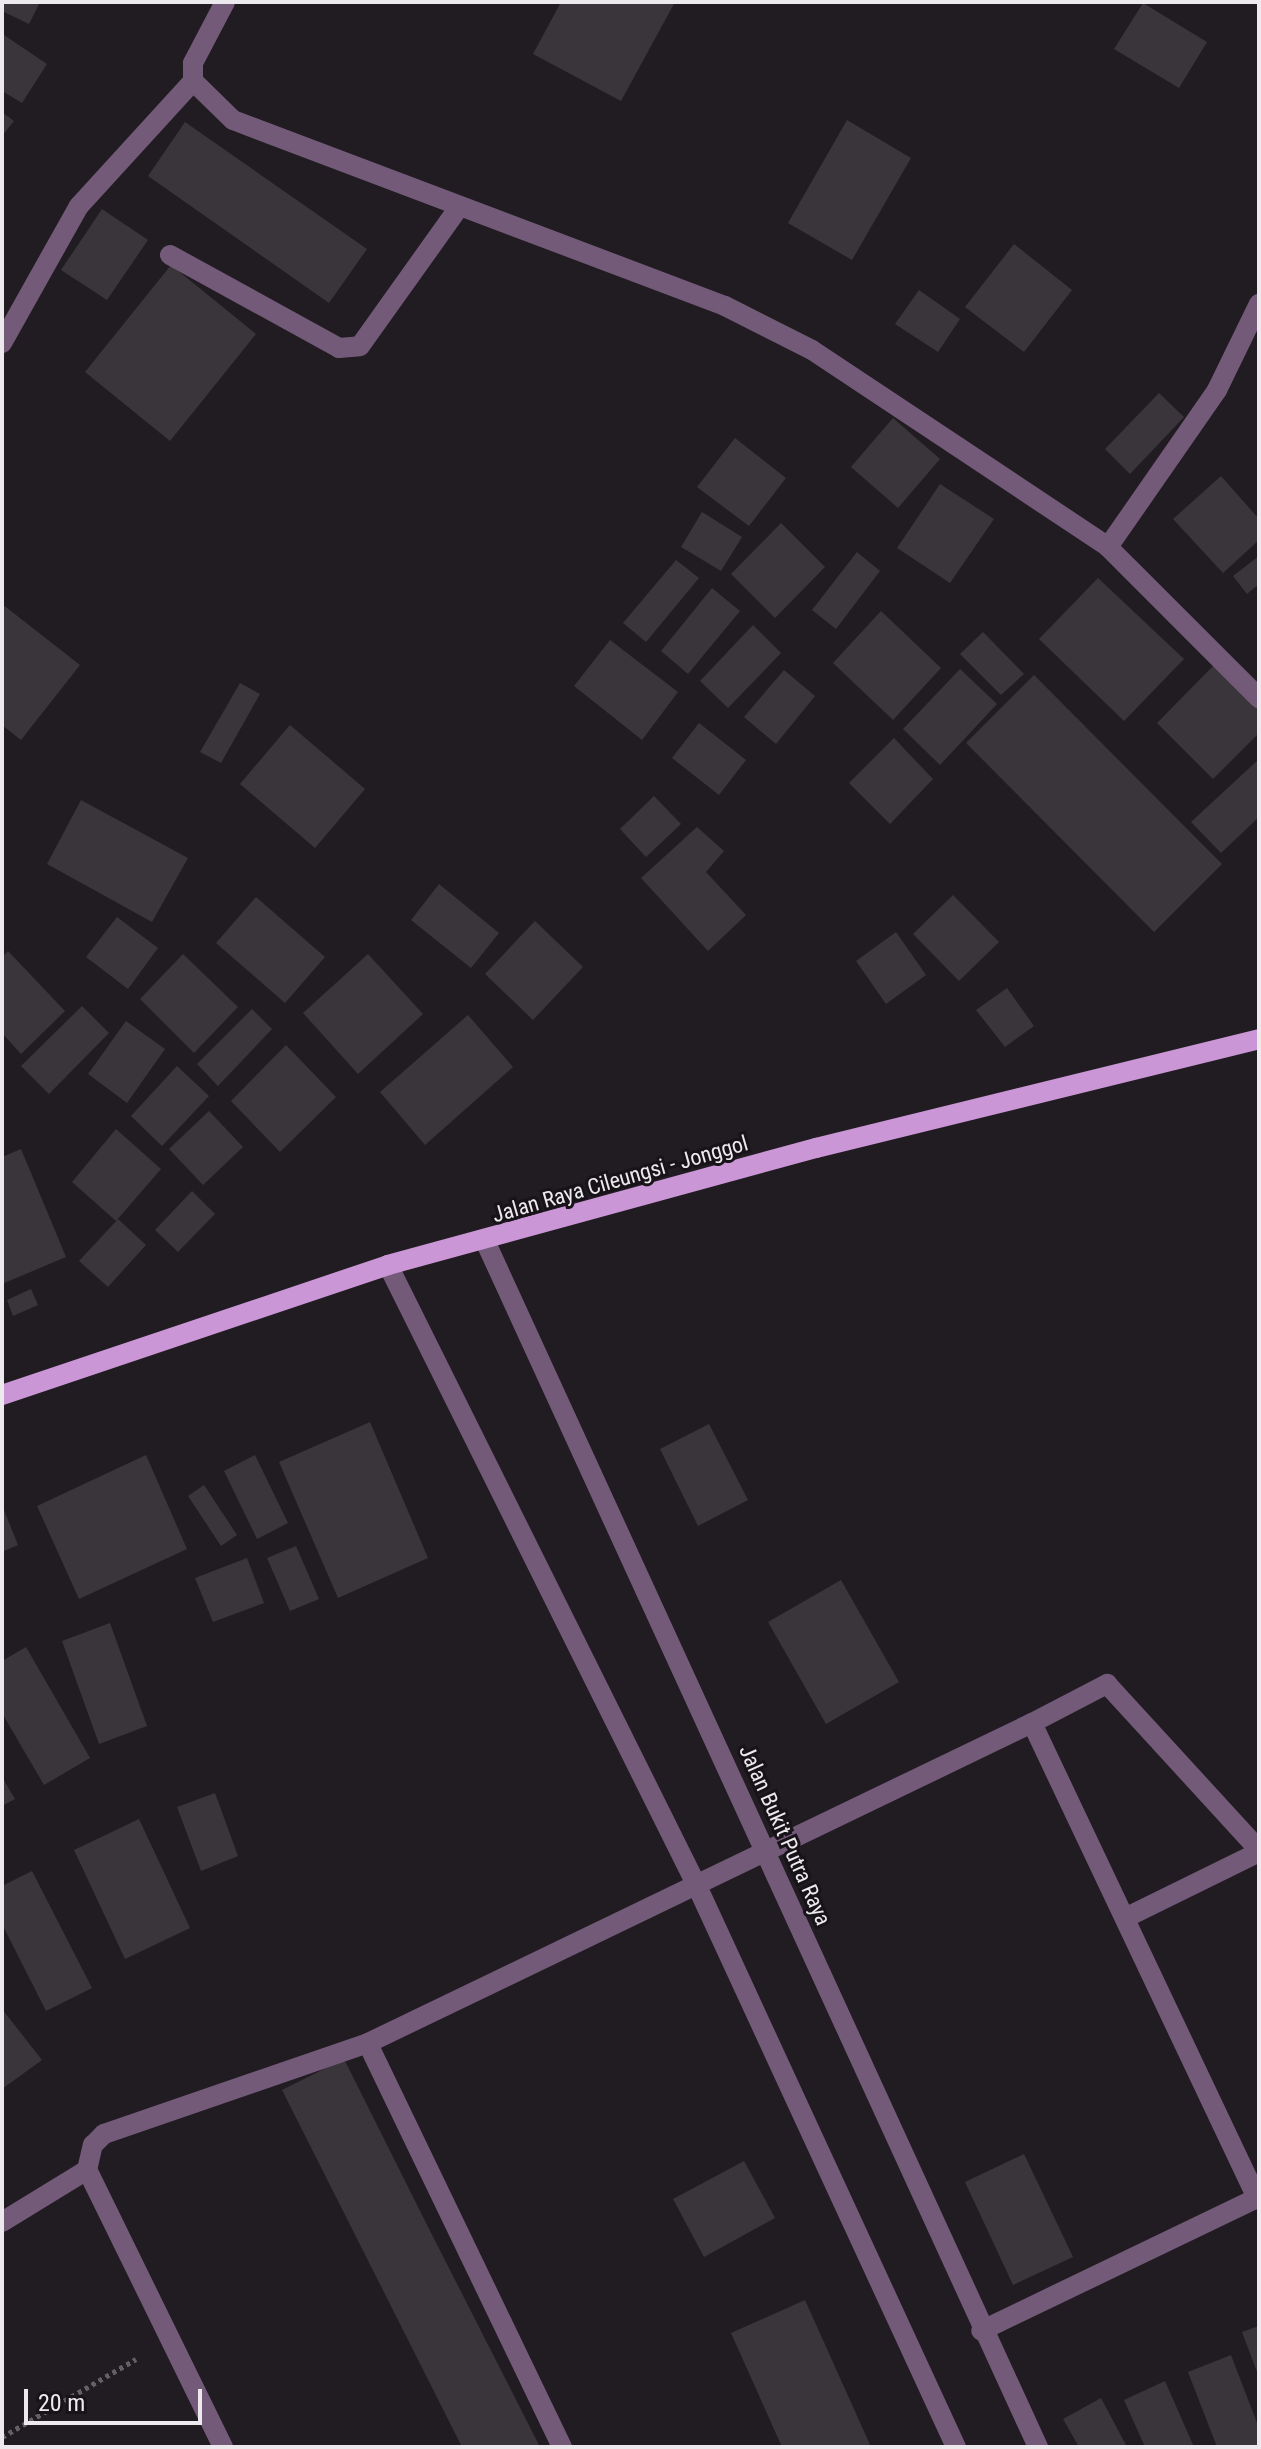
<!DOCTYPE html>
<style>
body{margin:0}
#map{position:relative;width:1261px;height:2449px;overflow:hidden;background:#211c22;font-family:"Roboto Condensed",sans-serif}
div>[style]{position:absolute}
.building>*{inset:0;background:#3a353b}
.path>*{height:5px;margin-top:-2.5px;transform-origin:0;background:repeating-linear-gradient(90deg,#635f64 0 4px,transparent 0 8px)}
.minor>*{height:20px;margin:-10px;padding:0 10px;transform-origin:10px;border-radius:10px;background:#735a79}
.major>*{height:20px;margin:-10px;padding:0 10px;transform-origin:10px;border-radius:10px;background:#ca96d6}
span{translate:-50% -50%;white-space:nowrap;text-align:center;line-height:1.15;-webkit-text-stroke:6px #181319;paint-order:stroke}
.street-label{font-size:22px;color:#edeaee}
.frame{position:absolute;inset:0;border:4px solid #edeaee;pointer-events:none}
.scale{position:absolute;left:24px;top:2389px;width:178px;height:36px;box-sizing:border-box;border:4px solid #edeaee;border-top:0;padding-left:10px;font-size:24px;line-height:28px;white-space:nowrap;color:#edeaee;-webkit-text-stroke:6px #181319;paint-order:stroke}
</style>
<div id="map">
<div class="building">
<i style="clip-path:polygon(2px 2px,40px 2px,29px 24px,2px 11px)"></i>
<i style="clip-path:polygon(561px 2px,675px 2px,621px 101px,533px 54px)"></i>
<i style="clip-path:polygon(1143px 3px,1207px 42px,1179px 88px,1114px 49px)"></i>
<i style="clip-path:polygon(4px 35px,47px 64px,22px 103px,2px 91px)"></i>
<i style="clip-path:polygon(2px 112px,14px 121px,2px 136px)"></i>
<i style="clip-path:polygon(847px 120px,911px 158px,852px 260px,788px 223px)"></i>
<i style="clip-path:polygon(185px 122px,367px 249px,329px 303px,148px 176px)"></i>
<i style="clip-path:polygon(102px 209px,148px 240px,107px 300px,61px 270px)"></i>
<i style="clip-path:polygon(1014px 244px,1072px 290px,1024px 352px,965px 307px)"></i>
<i style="clip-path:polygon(171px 265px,256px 334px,170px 441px,85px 372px)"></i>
<i style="clip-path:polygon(919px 290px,960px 319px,938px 352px,895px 324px)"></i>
<i style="clip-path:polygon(1159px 393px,1184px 417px,1130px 474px,1105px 449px)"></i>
<i style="clip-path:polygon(893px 418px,940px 459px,898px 508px,851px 467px)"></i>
<i style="clip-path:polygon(735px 438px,786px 478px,749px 526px,697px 487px)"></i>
<i style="clip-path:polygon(1221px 476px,1259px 519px,1259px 540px,1223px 573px,1173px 519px)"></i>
<i style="clip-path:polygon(940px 484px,994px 519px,950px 583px,897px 548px)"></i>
<i style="clip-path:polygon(702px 512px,742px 537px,721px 571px,681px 547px)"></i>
<i style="clip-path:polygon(781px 523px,825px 567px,775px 618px,731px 574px)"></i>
<i style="clip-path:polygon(857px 552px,880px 571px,836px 629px,812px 610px)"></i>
<i style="clip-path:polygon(1259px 556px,1259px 584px,1247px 594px,1233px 576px)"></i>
<i style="clip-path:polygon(676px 560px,699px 578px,646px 642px,623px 623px)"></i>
<i style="clip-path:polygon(1098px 578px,1184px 659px,1124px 721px,1039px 639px)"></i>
<i style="clip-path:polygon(712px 588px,740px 611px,688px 674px,661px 651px)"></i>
<i style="clip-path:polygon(2px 604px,80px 665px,21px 740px,2px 725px)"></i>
<i style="clip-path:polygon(881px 611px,941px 668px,893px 720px,833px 663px)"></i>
<i style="clip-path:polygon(753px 625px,781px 653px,728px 708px,700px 681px)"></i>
<i style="clip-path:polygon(983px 632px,1024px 674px,1001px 695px,960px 654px)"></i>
<i style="clip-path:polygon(610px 640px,678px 692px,642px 740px,574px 686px)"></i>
<i style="clip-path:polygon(1214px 665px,1259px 709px,1259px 733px,1213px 779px,1157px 723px)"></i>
<i style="clip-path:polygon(960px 669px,997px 704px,940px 765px,903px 729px)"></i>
<i style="clip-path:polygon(784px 670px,815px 696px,776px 744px,744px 717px)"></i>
<i style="clip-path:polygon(1034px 675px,1222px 864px,1154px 932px,966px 743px)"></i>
<i style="clip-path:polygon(240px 683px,260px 694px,221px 763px,200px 752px)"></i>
<i style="clip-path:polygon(699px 723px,746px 760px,719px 795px,672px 758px)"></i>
<i style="clip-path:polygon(290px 725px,365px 789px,315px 848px,240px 784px)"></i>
<i style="clip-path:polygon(894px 738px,933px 779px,890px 824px,849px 783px)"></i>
<i style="clip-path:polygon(1259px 759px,1259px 817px,1221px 853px,1191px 822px)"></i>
<i style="clip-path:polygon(654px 796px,681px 824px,646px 857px,620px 829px)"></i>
<i style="clip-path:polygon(81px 800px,188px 858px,152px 922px,47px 864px)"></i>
<i style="clip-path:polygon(697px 827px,724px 851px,706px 872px,746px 915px,708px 951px,641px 878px)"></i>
<i style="clip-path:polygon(439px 884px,499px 933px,471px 968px,411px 920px)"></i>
<i style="clip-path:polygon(953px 895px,999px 942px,959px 981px,913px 934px)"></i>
<i style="clip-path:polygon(256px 897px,325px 957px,285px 1003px,216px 943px)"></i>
<i style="clip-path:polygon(117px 917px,158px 948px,128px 989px,86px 957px)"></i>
<i style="clip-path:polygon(535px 921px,583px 967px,533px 1020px,485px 974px)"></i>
<i style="clip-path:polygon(896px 932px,926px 975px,886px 1004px,856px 961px)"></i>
<i style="clip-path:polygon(8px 951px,65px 1011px,21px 1054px,2px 1033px,2px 957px)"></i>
<i style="clip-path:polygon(183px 954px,238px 1007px,194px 1053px,140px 999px)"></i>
<i style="clip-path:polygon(368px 954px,423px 1014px,358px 1074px,303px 1013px)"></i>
<i style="clip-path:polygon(1007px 988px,1034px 1026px,1005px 1047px,976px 1010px)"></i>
<i style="clip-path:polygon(82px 1006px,109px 1033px,49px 1094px,21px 1066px)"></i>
<i style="clip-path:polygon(252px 1009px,272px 1029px,218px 1086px,197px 1064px)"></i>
<i style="clip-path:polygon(468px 1015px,513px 1067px,425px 1145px,380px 1092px)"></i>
<i style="clip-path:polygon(126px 1021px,165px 1049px,127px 1103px,88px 1074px)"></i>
<i style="clip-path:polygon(286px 1045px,336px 1097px,280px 1152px,231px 1101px)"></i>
<i style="clip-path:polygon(177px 1066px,209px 1096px,162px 1146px,131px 1116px)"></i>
<i style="clip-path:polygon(209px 1111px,243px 1147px,203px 1185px,169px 1149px)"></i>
<i style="clip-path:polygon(116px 1129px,161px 1169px,116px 1221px,72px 1182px)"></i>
<i style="clip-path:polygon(21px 1149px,66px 1257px,2px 1284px,2px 1157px)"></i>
<i style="clip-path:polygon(192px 1191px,215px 1214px,178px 1252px,155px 1230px)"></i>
<i style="clip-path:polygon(118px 1219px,146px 1245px,108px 1287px,79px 1261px)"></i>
<i style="clip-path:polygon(31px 1289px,38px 1305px,13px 1316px,7px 1300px)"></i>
<i style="clip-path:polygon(370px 1422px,428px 1558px,338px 1598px,279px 1462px)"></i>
<i style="clip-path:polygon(709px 1424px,748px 1500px,698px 1526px,660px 1449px)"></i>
<i style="clip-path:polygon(146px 1455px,187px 1549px,79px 1599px,37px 1506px)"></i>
<i style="clip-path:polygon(255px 1455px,288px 1523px,257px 1539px,224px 1471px)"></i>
<i style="clip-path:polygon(204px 1485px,237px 1535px,221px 1546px,188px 1496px)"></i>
<i style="clip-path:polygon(2px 1505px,18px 1545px,2px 1552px)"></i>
<i style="clip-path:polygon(296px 1546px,319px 1599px,290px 1611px,267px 1558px)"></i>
<i style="clip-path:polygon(247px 1558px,264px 1603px,213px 1622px,195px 1578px)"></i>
<i style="clip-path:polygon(841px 1580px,899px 1682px,826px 1724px,768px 1622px)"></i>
<i style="clip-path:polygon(110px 1623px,147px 1726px,99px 1744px,62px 1641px)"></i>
<i style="clip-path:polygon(26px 1647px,90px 1758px,44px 1785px,2px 1713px,2px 1661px)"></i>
<i style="clip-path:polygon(2px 1777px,15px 1799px,2px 1806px)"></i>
<i style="clip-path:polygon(215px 1793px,238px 1856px,201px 1871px,177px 1807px)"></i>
<i style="clip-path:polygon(139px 1819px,190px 1928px,125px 1959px,74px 1850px)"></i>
<i style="clip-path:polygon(32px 1871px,92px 1988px,46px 2011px,2px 1924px,2px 1886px)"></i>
<i style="clip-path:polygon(2px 2009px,42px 2060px,2px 2089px)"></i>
<i style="clip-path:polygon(344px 2059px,424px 2219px,540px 2447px,462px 2447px,336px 2197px,282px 2090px)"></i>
<i style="clip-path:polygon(1024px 2154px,1073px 2257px,1013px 2285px,965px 2182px)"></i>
<i style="clip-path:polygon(744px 2161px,775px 2218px,704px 2257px,673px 2199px)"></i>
<i style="clip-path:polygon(805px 2300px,871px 2447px,782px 2447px,731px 2333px)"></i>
<i style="clip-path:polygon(1259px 2326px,1259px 2377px,1242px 2332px)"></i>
<i style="clip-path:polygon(1231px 2355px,1259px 2428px,1259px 2447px,1217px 2447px,1188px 2372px)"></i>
<i style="clip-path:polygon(1165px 2381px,1194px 2447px,1145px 2447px,1124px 2400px)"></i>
<i style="clip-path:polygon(1101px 2398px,1127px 2447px,1079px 2447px,1063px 2419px)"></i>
</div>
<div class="path">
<i style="left:2px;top:2437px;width:155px;rotate:-30.2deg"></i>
</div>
<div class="minor">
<i style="left:225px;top:2px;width:69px;rotate:117.7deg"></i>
<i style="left:193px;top:63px;width:18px;rotate:90deg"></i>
<i style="left:193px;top:81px;width:56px;rotate:44.3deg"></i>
<i style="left:233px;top:120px;width:526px;rotate:20.71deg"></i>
<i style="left:725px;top:306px;width:97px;rotate:26.8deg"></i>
<i style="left:812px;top:350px;width:356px;rotate:33.6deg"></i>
<i style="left:1108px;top:547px;width:214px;rotate:45deg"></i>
<i style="left:170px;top:255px;width:193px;rotate:28.8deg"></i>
<i style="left:339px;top:348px;width:21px;rotate:-5deg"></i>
<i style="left:360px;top:346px;width:167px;rotate:-54.5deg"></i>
<i style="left:2px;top:343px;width:157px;rotate:-60.7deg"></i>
<i style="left:79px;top:206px;width:169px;rotate:-47.6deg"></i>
<i style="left:1108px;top:547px;width:191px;rotate:-55.2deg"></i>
<i style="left:1217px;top:390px;width:96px;rotate:-64deg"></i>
<i style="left:486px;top:1243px;width:1325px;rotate:65.37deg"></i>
<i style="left:388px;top:1265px;width:694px;rotate:63.55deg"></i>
<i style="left:697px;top:1886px;width:618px;rotate:65.22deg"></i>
<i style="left:1032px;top:1723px;width:85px;rotate:-27.5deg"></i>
<i style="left:1107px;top:1684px;width:225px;rotate:47.5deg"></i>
<i style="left:1125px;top:1918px;width:149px;rotate:-26.2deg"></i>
<i style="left:2px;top:2222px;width:100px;rotate:-31.5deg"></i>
<i style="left:223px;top:2447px;width:309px;rotate:-116.1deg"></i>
<i style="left:87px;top:2170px;width:26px;rotate:-77deg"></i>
<i style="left:93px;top:2145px;width:16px;rotate:-45deg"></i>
<i style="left:104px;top:2134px;width:279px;rotate:-19deg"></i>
<i style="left:562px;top:2447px;width:448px;rotate:-115.7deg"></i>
<i style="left:368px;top:2043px;width:737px;rotate:-25.73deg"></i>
<i style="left:1032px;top:1723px;width:526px;rotate:64.65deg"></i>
<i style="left:1257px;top:2198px;width:306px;rotate:154.3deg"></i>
</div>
<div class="major">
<i style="left:2px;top:1395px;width:407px;rotate:-18.6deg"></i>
<i style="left:388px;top:1265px;width:444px;rotate:-15.3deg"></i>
<i style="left:816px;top:1148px;width:456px;rotate:-13.8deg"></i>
</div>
<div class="street-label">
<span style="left:620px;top:1179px;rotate:-16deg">Jalan Raya Cileungsi - Jonggol</span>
<span style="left:785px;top:1835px;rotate:66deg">Jalan Bukit Putra Raya</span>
</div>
<div class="frame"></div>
<div class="scale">20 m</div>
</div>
